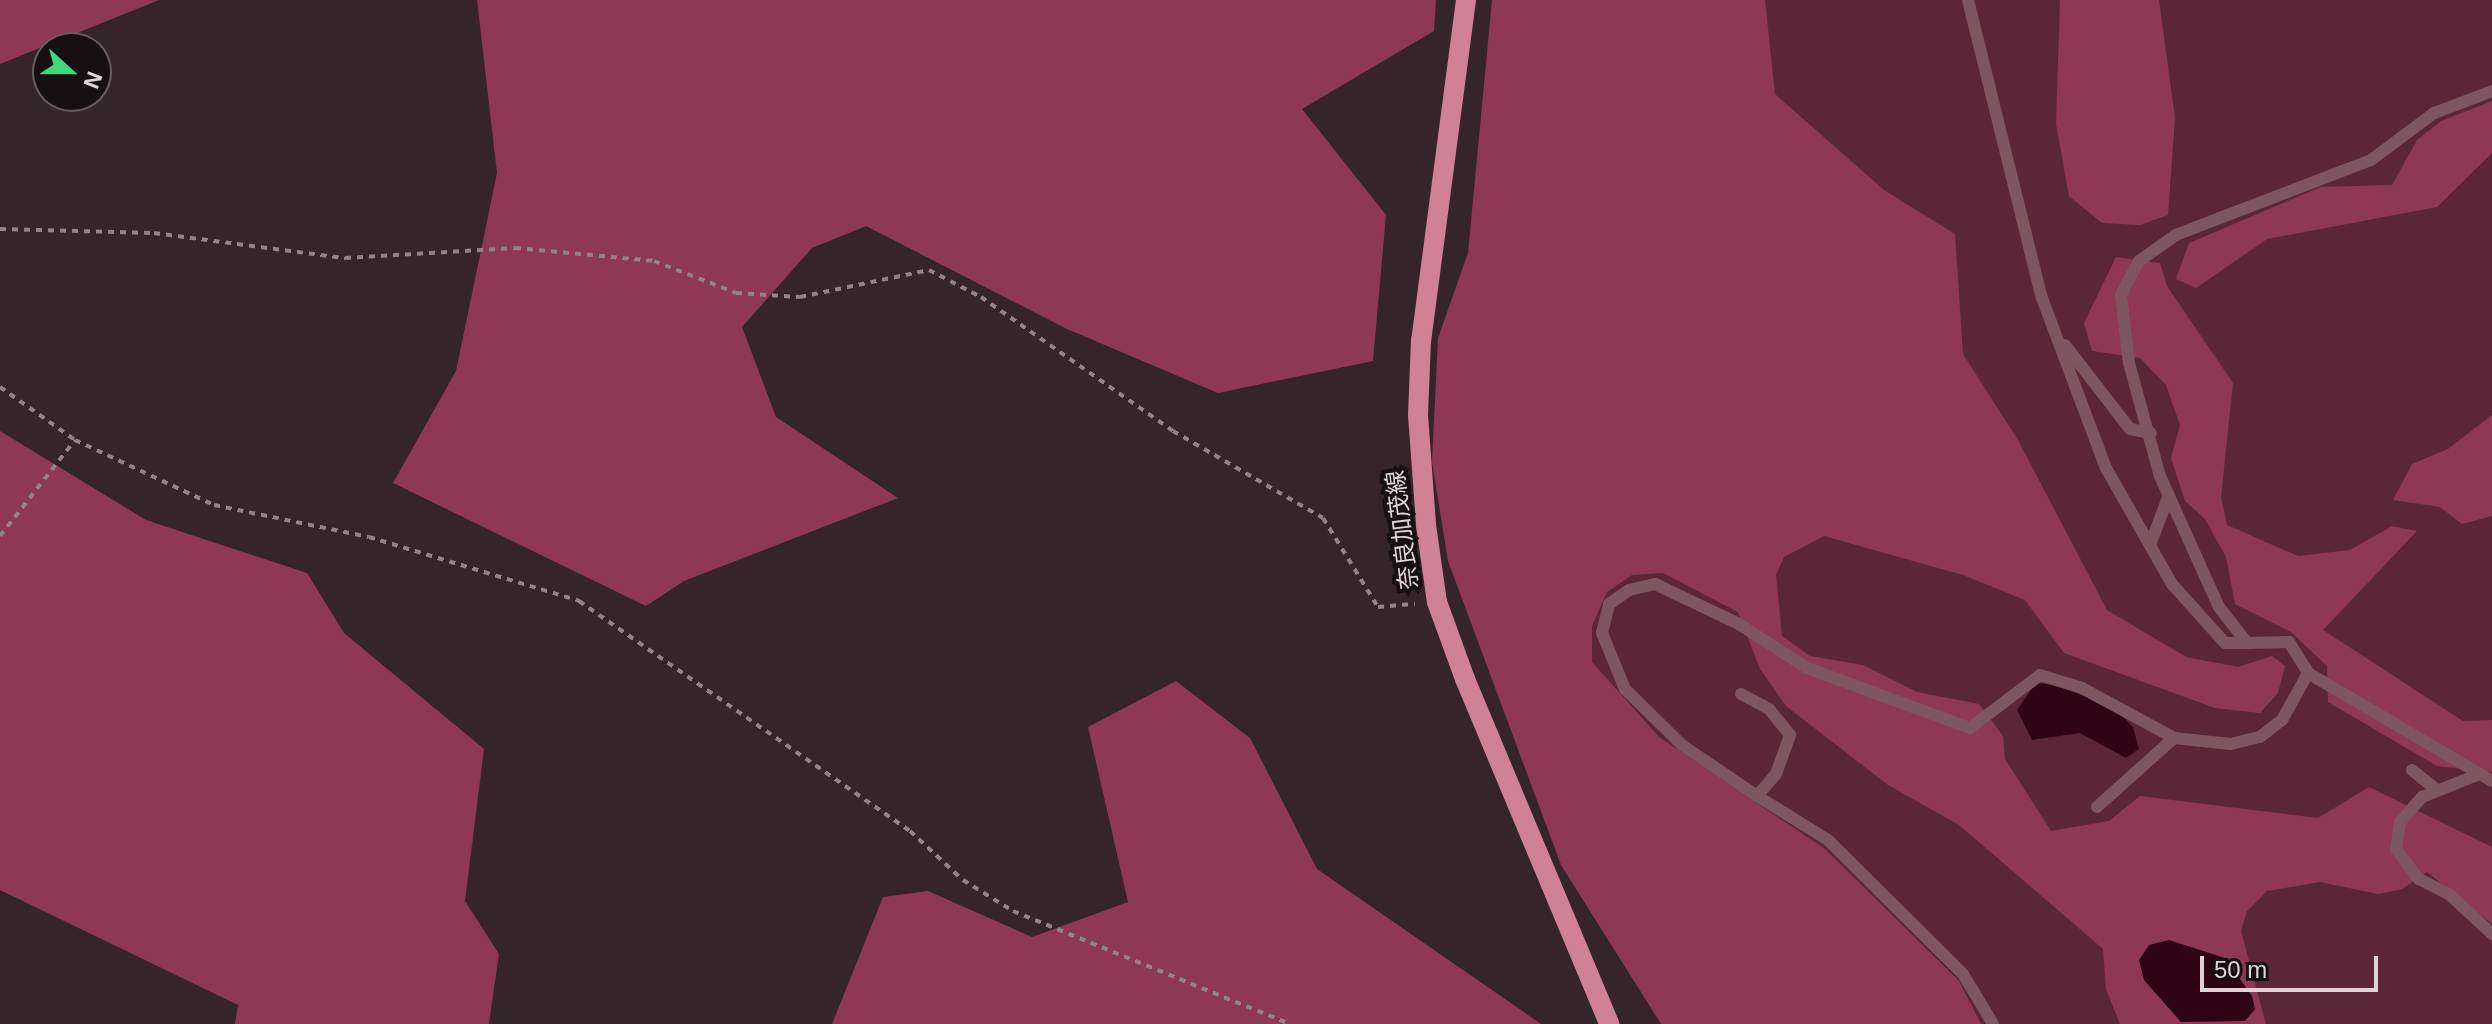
<!DOCTYPE html>
<meta charset="utf-8">
<style>
body{margin:0}
#map{position:relative;width:2492px;height:1024px;overflow:hidden;background:#352429;font-family:Arial,"Noto Sans JP",sans-serif}
div>[style]{position:absolute}
.green>*{inset:0;background:#5b2738}
.forest>*{inset:0;background:#8e3855}
.water>*{inset:0;background:#2f0415}
.path>*{height:4px;margin-top:-2px;transform-origin:0;background:repeating-linear-gradient(90deg,#918387 0 6px,transparent 0 12px)}
.service>*{height:12px;margin:-6px;padding:0 6px;transform-origin:6px;border-radius:6px;background:#7d5661}
.primary>*{height:20px;margin:-10px;padding:0 10px;transform-origin:10px;border-radius:10px;background:#d08097}
span{translate:-50% -50%;white-space:nowrap;text-align:center;line-height:1.15;-webkit-text-stroke:8px #171012;paint-order:stroke}
.street-label{font-size:24px;color:#dfd3d6}
.north{position:absolute;left:32px;top:32px;width:80px;height:80px;box-sizing:border-box;background:#171012;border:2px solid #675e60;border-radius:50%;rotate:111deg;font-size:22px;font-weight:700;line-height:32px;text-align:center;color:#dfd3d6}
.north::after{content:'';display:block;margin:auto;width:28px;height:36px;background:#44d77a;clip-path:polygon(50% 0,100% 100%,50% 72%,0 100%)}
.scale{position:absolute;left:2200px;top:956px;width:178px;height:36px;box-sizing:border-box;border:4px solid #dfd3d6;border-top:0;padding-left:10px;font-size:24px;line-height:28px;white-space:nowrap;color:#dfd3d6;-webkit-text-stroke:6px #171012;paint-order:stroke}
</style>
<div id="map">
<div class="green">
<i style="clip-path:polygon(1494px 0,2492px 0,2492px 1024px,1737px 1024px,1557px 642px,1492px 27px)"></i>
</div>
<div class="forest">
<i style="clip-path:polygon(0 0,159px 0,0 64px)"></i>
<i style="clip-path:polygon(477px 0,1436px 0,1434px 31px,1302px 109px,1386px 215px,1373px 361px,1218px 393px,1067px 329px,866px 226px,812px 248px,742px 327px,776px 417px,898px 498px,684px 581px,646px 606px,393px 483px,456px 371px,497px 173px)"></i>
<i style="clip-path:polygon(1492px 0,1765px 0,1775px 94px,1884px 190px,1955px 234px,1963px 354px,2018px 440px,2107px 610px,2186px 657px,2238px 667px,2272px 656px,2285px 666px,2278px 693px,2260px 713px,2215px 708px,2064px 653px,2025px 600px,1963px 575px,1824px 536px,1784px 557px,1776px 575px,1782px 636px,1810px 656px,1863px 665px,1917px 692px,1979px 704px,2003px 736px,2005px 759px,2051px 831px,2109px 821px,2140px 796px,2318px 818px,2369px 787px,2492px 847px,2492px 924px,2427px 872px,2402px 889px,2378px 894px,2320px 882px,2267px 891px,2247px 911px,2241px 931px,2266px 1024px,2120px 1024px,2106px 989px,2103px 949px,1959px 825px,1888px 785px,1786px 706px,1760px 669px,1738px 612px,1663px 573px,1632px 575px,1607px 592px,1592px 626px,1592px 662px,1659px 737px,1825px 849px,1959px 981px,1981px 1024px,1661px 1024px,1561px 865px,1448px 561px,1432px 462px,1438px 338px,1468px 253px)"></i>
<i style="clip-path:polygon(2060px 0,2159px 0,2175px 118px,2168px 215px,2140px 225px,2102px 223px,2069px 196px,2056px 124px)"></i>
<i style="clip-path:polygon(2492px 101px,2492px 153px,2437px 207px,2267px 239px,2196px 288px,2176px 279px,2189px 243px,2321px 187px,2392px 185px,2417px 140px,2441px 121px)"></i>
<i style="clip-path:polygon(2116px 257px,2160px 263px,2167px 286px,2233px 383px,2221px 497px,2227px 525px,2298px 556px,2350px 550px,2392px 526px,2417px 531px,2323px 630px,2463px 721px,2492px 720px,2492px 772px,2437px 766px,2328px 702px,2327px 666px,2291px 632px,2235px 604px,2226px 557px,2205px 519px,2185px 501px,2171px 458px,2180px 425px,2166px 385px,2140px 358px,2092px 351px,2084px 323px)"></i>
<i style="clip-path:polygon(2492px 415px,2492px 516px,2462px 524px,2440px 507px,2393px 500px,2412px 464px,2448px 449px)"></i>
<i style="clip-path:polygon(0 431px,146px 520px,307px 573px,344px 633px,484px 749px,465px 901px,499px 954px,489px 1024px,235px 1024px,238px 1005px,0 890px)"></i>
<i style="clip-path:polygon(1176px 681px,1250px 738px,1317px 869px,1541px 1024px,832px 1024px,883px 897px,928px 891px,1032px 937px,1128px 902px,1088px 727px)"></i>
</div>
<div class="water">
<i style="clip-path:polygon(2036px 683px,2061px 686px,2117px 711px,2133px 727px,2139px 749px,2126px 758px,2080px 733px,2032px 740px,2017px 710px)"></i>
<i style="clip-path:polygon(2169px 940px,2225px 958px,2252px 996px,2255px 1009px,2245px 1021px,2181px 1022px,2144px 980px,2139px 960px,2149px 945px)"></i>
</div>
<div class="path">
<i style="left:0;top:229px;width:154px;rotate:1.5deg"></i>
<i style="left:154px;top:233px;width:193px;rotate:7.5deg"></i>
<i style="left:345px;top:258px;width:170px;rotate:-3.4deg"></i>
<i style="left:515px;top:248px;width:140px;rotate:5.3deg"></i>
<i style="left:654px;top:261px;width:88px;rotate:21.3deg"></i>
<i style="left:736px;top:293px;width:64px;rotate:3.6deg"></i>
<i style="left:800px;top:297px;width:132px;rotate:-11.8deg"></i>
<i style="left:929px;top:270px;width:59px;rotate:27.4deg"></i>
<i style="left:981px;top:297px;width:234px;rotate:34.9deg"></i>
<i style="left:1173px;top:431px;width:173px;rotate:30.1deg"></i>
<i style="left:1323px;top:518px;width:105px;rotate:58.3deg"></i>
<i style="left:1378px;top:607px;width:37px;rotate:-5deg"></i>
<i style="left:0;top:387px;width:92px;rotate:35.2deg"></i>
<i style="left:75px;top:440px;width:153px;rotate:25.1deg"></i>
<i style="left:214px;top:505px;width:158px;rotate:11.7deg"></i>
<i style="left:369px;top:537px;width:220px;rotate:16.9deg"></i>
<i style="left:579px;top:601px;width:403px;rotate:34.8deg"></i>
<i style="left:910px;top:831px;width:72px;rotate:42.8deg"></i>
<i style="left:963px;top:880px;width:59px;rotate:31.8deg"></i>
<i style="left:1013px;top:911px;width:299px;rotate:22.2deg"></i>
<i style="left:0;top:536px;width:122px;rotate:-52deg"></i>
</div>
<div class="service">
<i style="left:1968px;top:0;width:307px;rotate:76.1deg"></i>
<i style="left:2042px;top:298px;width:182px;rotate:69.4deg"></i>
<i style="left:2106px;top:468px;width:133px;rotate:60.4deg"></i>
<i style="left:2172px;top:584px;width:79px;rotate:48.1deg"></i>
<i style="left:2225px;top:643px;width:22px"></i>
<i style="left:2492px;top:91px;width:62px;rotate:159.2deg"></i>
<i style="left:2434px;top:113px;width:79px;rotate:143.3deg"></i>
<i style="left:2371px;top:160px;width:209px;rotate:159deg"></i>
<i style="left:2176px;top:235px;width:45px;rotate:144.9deg"></i>
<i style="left:2139px;top:261px;width:38px;rotate:118deg"></i>
<i style="left:2121px;top:295px;width:68px;rotate:83.3deg"></i>
<i style="left:2129px;top:363px;width:117px;rotate:74.7deg"></i>
<i style="left:2160px;top:476px;width:144px;rotate:65.8deg"></i>
<i style="left:2219px;top:607px;width:46px;rotate:52.1deg"></i>
<i style="left:2247px;top:643px;width:42px;rotate:-1.4deg"></i>
<i style="left:2289px;top:642px;width:36px;rotate:58deg"></i>
<i style="left:2308px;top:673px;width:213px;rotate:30.4deg"></i>
<i style="left:2065px;top:345px;width:106px;rotate:52.3deg"></i>
<i style="left:2130px;top:429px;width:21px;rotate:11deg"></i>
<i style="left:2150px;top:545px;width:53px;rotate:-69.2deg"></i>
<i style="left:1741px;top:694px;width:32px;rotate:28deg"></i>
<i style="left:1769px;top:709px;width:33px;rotate:51deg"></i>
<i style="left:1790px;top:735px;width:41px;rotate:109.7deg"></i>
<i style="left:1776px;top:774px;width:29px;rotate:131deg"></i>
<i style="left:1757px;top:796px;width:84px;rotate:31.8deg"></i>
<i style="left:1828px;top:840px;width:190px;rotate:44.8deg"></i>
<i style="left:1963px;top:974px;width:58px;rotate:59deg"></i>
<i style="left:2412px;top:770px;width:27px;rotate:39deg"></i>
<i style="left:2477px;top:775px;width:59px;rotate:158.2deg"></i>
<i style="left:2422px;top:797px;width:33px;rotate:131deg"></i>
<i style="left:2400px;top:822px;width:27px;rotate:98deg"></i>
<i style="left:2396px;top:849px;width:38px;rotate:53deg"></i>
<i style="left:2419px;top:879px;width:34px;rotate:27deg"></i>
<i style="left:2449px;top:894px;width:59px;rotate:42.9deg"></i>
<i style="left:1757px;top:796px;width:91px;rotate:-145.8deg"></i>
<i style="left:1682px;top:745px;width:80px;rotate:-135.5deg"></i>
<i style="left:1625px;top:689px;width:61px;rotate:-112.3deg"></i>
<i style="left:1602px;top:633px;width:30px;rotate:-76deg"></i>
<i style="left:1609px;top:604px;width:24px;rotate:-35deg"></i>
<i style="left:1629px;top:590px;width:27px;rotate:-13deg"></i>
<i style="left:1655px;top:584px;width:93px;rotate:25.5deg"></i>
<i style="left:1739px;top:624px;width:81px;rotate:32.9deg"></i>
<i style="left:1807px;top:668px;width:174px;rotate:20.2deg"></i>
<i style="left:1970px;top:728px;width:88px;rotate:-37.1deg"></i>
<i style="left:2040px;top:675px;width:44px;rotate:17.2deg"></i>
<i style="left:2082px;top:688px;width:105px;rotate:28.5deg"></i>
<i style="left:2174px;top:738px;width:57px;rotate:6deg"></i>
<i style="left:2231px;top:744px;width:30px;rotate:-14deg"></i>
<i style="left:2260px;top:737px;width:28px;rotate:-38deg"></i>
<i style="left:2282px;top:720px;width:54px;rotate:-61deg"></i>
<i style="left:2097px;top:807px;width:103px;rotate:-41.9deg"></i>
</div>
<div class="primary">
<i style="left:1466px;top:0;width:343px;rotate:97.5deg"></i>
<i style="left:1421px;top:340px;width:75px;rotate:92.3deg"></i>
<i style="left:1418px;top:415px;width:110px;rotate:85.8deg"></i>
<i style="left:1426px;top:525px;width:78px;rotate:81.9deg"></i>
<i style="left:1437px;top:602px;width:82px;rotate:70deg"></i>
<i style="left:1465px;top:679px;width:374px;rotate:67.3deg"></i>
</div>
<div class="street-label">
<span style="left:1402px;top:530px;rotate:-97deg">奈良加茂線</span>
</div>
<div class="north">N</div>
<div class="scale">50 m</div>
</div>
